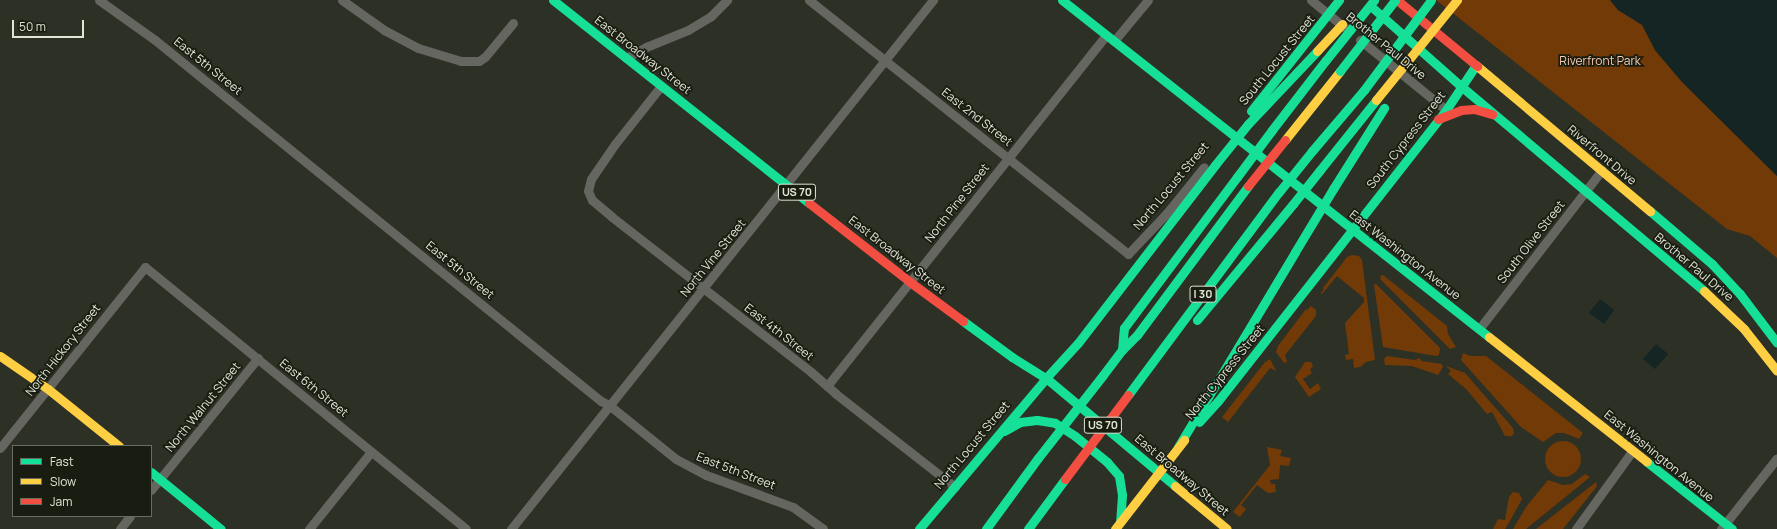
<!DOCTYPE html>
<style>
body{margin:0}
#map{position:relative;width:1777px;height:529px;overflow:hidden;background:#2d3024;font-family:Manrope,sans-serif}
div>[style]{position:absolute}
.green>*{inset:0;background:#723a07}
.round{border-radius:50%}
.water>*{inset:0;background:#142523}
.street>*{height:9px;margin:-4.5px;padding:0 4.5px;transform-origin:4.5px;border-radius:4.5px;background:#656660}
.fast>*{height:9px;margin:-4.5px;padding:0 4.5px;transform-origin:4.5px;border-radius:4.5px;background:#16e098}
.slow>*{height:9px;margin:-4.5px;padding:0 4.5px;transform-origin:4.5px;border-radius:4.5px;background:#ffcf43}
.jam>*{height:9px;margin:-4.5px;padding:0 4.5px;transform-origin:4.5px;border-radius:4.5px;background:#f24e42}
.fast-bridge>*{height:9px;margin:-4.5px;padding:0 4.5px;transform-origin:4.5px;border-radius:4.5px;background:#16e098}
.slow-bridge>*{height:9px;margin:-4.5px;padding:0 4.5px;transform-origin:4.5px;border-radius:4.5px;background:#ffcf43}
.jam-bridge>*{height:9px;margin:-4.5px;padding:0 4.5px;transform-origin:4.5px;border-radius:4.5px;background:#f24e42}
span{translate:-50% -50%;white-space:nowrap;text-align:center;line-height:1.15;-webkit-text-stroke:3.5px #191c11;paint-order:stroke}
.shield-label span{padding:1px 3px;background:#191c11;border:1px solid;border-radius:3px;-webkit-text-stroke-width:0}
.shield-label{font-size:11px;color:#e1e5d6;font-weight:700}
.street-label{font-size:12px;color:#e1e5d6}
.park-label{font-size:12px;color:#f8cbaf}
.legend{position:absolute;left:12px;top:445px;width:140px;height:72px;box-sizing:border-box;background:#191c11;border:1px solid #696c60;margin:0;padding:5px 7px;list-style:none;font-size:12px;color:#e1e5d6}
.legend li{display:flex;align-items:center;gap:8px;height:20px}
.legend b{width:20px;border:1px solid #696c60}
.scale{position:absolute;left:12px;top:20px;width:72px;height:18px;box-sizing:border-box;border:2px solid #e1e5d6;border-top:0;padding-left:5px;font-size:12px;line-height:14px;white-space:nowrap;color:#e1e5d6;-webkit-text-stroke:3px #191c11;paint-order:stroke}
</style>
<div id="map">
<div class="green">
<i style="clip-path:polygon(1436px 0,1610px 0,1618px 10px,1643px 25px,1655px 50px,1682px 82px,1777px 176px,1777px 258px,1750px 236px,1727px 229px)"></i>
<i style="clip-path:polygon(1352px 255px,1359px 256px,1362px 260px,1375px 360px,1366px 362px,1360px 367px,1354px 368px,1353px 359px,1346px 360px,1345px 355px,1349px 354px,1345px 323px,1364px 302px,1364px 298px,1337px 276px,1322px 294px,1321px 293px,1324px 289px,1323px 288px,1347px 257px)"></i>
<i style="clip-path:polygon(1383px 275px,1447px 326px,1448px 334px,1456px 347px,1450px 349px,1381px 280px,1380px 276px)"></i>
<i style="clip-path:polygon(1376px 284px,1440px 348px,1439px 355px,1436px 356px,1383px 347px,1374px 285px)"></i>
<i style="clip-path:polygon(1311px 306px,1316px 310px,1316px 316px,1285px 355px,1287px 362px,1284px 363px,1276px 352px,1278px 346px,1306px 309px,1307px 310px)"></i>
<i style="clip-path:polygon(1463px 353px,1470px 356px,1486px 356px,1583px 433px,1579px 439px,1564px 433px,1556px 433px,1543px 442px,1521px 427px,1461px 360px)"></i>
<i style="clip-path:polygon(1387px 356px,1415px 360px,1419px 358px,1422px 361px,1442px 364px,1443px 367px,1438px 375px,1412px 366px,1385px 365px,1384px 359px)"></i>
<i style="clip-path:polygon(1270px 359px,1276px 371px,1270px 368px,1228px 422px,1222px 417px,1265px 362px)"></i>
<i style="clip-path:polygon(1305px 362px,1311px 362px,1313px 366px,1310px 370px,1312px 373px,1303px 379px,1310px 389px,1318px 383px,1321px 389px,1309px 397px,1295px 377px)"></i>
<i style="clip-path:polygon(1446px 366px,1465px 373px,1513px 428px,1514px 433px,1512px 436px,1505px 436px,1492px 412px,1487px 414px,1466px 389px,1448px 374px,1451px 371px)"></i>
<i class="round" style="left:1545px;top:441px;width:36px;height:36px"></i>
<i style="clip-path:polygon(1267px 447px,1282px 450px,1280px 456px,1291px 458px,1289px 466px,1280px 465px,1279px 479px,1270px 480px,1271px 484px,1275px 484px,1276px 492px,1268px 493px,1257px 485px,1241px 505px,1246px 509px,1240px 517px,1233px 512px,1270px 465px)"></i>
<i style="clip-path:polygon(1585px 474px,1590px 477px,1526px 529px,1513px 529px,1526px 507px,1548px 480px,1563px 485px,1572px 484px)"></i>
<i style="clip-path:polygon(1596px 482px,1597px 486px,1563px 529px,1536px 529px)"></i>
<i style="clip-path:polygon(1513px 492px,1519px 493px,1522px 499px,1510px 521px,1505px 529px,1493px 529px,1498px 519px,1505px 520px,1509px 497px)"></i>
</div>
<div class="water">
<i style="clip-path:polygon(1610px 0,1777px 0,1777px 176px,1682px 82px,1655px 50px,1642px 25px,1618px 10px)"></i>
<i style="clip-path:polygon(1600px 299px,1614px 310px,1604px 324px,1589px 313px)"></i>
<i style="clip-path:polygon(1656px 344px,1668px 354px,1655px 369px,1643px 359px)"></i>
</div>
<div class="street">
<i style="left:99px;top:0;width:69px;rotate:35.5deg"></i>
<i style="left:155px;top:40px;width:574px;rotate:38.99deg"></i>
<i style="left:601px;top:401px;width:9px;rotate:27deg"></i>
<i style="left:609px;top:405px;width:86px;rotate:38.9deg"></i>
<i style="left:676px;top:459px;width:34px;rotate:28deg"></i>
<i style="left:706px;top:475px;width:93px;rotate:20.2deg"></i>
<i style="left:793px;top:507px;width:37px;rotate:36deg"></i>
<i style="left:342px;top:0;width:52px;rotate:35.5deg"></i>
<i style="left:384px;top:30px;width:38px;rotate:28deg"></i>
<i style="left:418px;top:48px;width:45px;rotate:16.8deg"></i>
<i style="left:461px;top:61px;width:18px"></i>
<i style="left:479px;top:61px;width:7px;rotate:-34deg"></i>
<i style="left:485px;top:57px;width:44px;rotate:-50.5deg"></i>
<i style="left:809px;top:0;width:408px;rotate:38.5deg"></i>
<i style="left:1128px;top:254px;width:55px;rotate:-46.5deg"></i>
<i style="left:1166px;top:214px;width:60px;rotate:-51deg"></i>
<i style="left:1311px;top:0;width:43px;rotate:39.3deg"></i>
<i style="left:1360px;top:40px;width:111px;rotate:39.1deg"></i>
<i style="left:1114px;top:41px;width:53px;rotate:-50.3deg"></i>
<i style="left:626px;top:58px;width:23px;rotate:-29deg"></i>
<i style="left:646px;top:47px;width:45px;rotate:-22deg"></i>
<i style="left:688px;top:30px;width:27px;rotate:-31deg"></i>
<i style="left:711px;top:16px;width:23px;rotate:-45deg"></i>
<i style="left:661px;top:86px;width:74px;rotate:128.4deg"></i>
<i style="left:615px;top:144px;width:42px;rotate:124.4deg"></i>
<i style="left:591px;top:179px;width:12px;rotate:104deg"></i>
<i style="left:588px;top:191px;width:10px;rotate:66deg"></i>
<i style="left:592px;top:200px;width:26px;rotate:40deg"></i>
<i style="left:612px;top:217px;width:252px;rotate:37.9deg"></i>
<i style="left:811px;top:372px;width:33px;rotate:41deg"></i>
<i style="left:836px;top:394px;width:151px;rotate:38deg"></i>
<i style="left:1479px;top:329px;width:201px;rotate:-52.3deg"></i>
<i style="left:827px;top:386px;width:448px;rotate:-51.5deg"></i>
<i style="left:0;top:448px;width:232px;rotate:-51.3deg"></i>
<i style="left:145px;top:267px;width:414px;rotate:39.2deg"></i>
<i style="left:151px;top:490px;width:170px;rotate:-51deg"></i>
<i style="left:120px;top:529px;width:16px;rotate:-52deg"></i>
<i style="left:309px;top:529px;width:99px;rotate:-51.2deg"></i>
<i style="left:511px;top:529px;width:677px;rotate:-51.42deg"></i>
<i style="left:1576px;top:529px;width:97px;rotate:-54.2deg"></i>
<i style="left:1721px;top:529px;width:90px;rotate:-51.7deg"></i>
</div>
<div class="fast">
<i style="left:553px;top:0;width:327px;rotate:38.4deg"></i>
<i style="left:1062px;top:0;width:544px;rotate:38.28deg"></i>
<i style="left:1374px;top:9px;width:118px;rotate:41.6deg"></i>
<i style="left:1462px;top:87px;width:317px;rotate:40.1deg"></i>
<i style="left:1251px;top:111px;width:142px;rotate:-51.6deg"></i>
<i style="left:1248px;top:124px;width:100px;rotate:-46.6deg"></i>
<i style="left:1272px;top:130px;width:88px;rotate:-52.4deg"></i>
<i style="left:1312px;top:151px;width:80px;rotate:-49.6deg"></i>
<i style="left:1320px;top:170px;width:90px;rotate:-51.3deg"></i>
<i style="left:1333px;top:189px;width:96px;rotate:-57.8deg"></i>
<i style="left:1650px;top:211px;width:82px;rotate:40.5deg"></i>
<i style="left:1712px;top:264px;width:41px;rotate:47deg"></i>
<i style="left:1740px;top:294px;width:61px;rotate:52.9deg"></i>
<i style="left:1197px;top:320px;width:151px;rotate:-50.4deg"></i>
<i style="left:963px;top:321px;width:61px;rotate:36.3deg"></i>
<i style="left:1012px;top:357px;width:40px;rotate:32deg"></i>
<i style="left:1046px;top:378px;width:168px;rotate:39.9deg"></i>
<i style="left:1122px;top:350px;width:22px;rotate:-85deg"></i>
<i style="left:1124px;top:328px;width:189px;rotate:-53.2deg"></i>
<i style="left:1103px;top:375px;width:31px;rotate:-53deg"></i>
<i style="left:1122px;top:350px;width:21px;rotate:-45deg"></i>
<i style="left:1137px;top:335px;width:186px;rotate:-53.3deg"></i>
<i style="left:1046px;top:378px;width:47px;rotate:-47.6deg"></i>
<i style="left:1078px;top:343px;width:225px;rotate:-52.4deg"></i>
<i style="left:1128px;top:395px;width:253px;rotate:-53.4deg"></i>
<i style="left:1199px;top:422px;width:28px;rotate:-48deg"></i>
<i style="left:1218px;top:401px;width:370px;rotate:-51.9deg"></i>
<i style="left:1446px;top:110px;width:54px;rotate:-56.3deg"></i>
<i style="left:1004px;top:431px;width:18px;rotate:-29deg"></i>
<i style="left:1020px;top:422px;width:17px;rotate:-7deg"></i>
<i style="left:1037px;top:420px;width:18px;rotate:9deg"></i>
<i style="left:1055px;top:423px;width:24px;rotate:33deg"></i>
<i style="left:1075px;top:436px;width:41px;rotate:39.1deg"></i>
<i style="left:1107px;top:462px;width:18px;rotate:49deg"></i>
<i style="left:1119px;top:476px;width:19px;rotate:81deg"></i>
<i style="left:1122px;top:495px;width:27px;rotate:94deg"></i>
<i style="left:1178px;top:447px;width:227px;rotate:-59deg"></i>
<i style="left:1647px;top:462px;width:108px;rotate:38.2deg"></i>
<i style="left:151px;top:472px;width:90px;rotate:39.2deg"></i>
<i style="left:919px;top:529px;width:197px;rotate:-49.9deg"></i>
<i style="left:986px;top:529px;width:88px;rotate:-53.8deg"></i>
<i style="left:1028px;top:529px;width:62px;rotate:-53.5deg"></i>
</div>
<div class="slow">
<i style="left:1477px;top:66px;width:226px;rotate:40deg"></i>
<i style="left:1285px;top:140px;width:88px;rotate:-51.4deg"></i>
<i style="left:1704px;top:291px;width:55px;rotate:43.5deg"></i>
<i style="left:1744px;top:329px;width:53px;rotate:51.8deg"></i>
<i style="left:1489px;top:337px;width:201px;rotate:38.3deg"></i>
<i style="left:0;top:356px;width:58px;rotate:34.5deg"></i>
<i style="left:48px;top:389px;width:91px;rotate:38.8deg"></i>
<i style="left:1175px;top:486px;width:67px;rotate:39.6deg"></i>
<i style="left:1115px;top:529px;width:113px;rotate:-52.2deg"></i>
</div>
<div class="jam">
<i style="left:1397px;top:0;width:104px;rotate:39.5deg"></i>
<i style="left:1438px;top:119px;width:25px;rotate:-21deg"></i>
<i style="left:1461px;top:110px;width:13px;rotate:-4deg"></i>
<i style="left:1474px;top:109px;width:19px;rotate:16deg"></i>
<i style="left:809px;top:203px;width:128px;rotate:38deg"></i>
<i style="left:910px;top:282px;width:66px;rotate:36.3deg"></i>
</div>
<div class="fast-bridge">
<i style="left:1326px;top:60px;width:77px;rotate:-51.3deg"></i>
<i style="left:1340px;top:71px;width:90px;rotate:-52.2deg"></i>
<i style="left:1364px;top:90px;width:112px;rotate:-53.3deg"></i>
<i style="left:1215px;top:165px;width:53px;rotate:-51.2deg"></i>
<i style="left:1237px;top:177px;width:59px;rotate:-53.3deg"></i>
<i style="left:1279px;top:192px;width:53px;rotate:-51.2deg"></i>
<i style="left:1293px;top:204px;width:43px;rotate:-51.5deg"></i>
<i style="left:1295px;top:252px;width:74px;rotate:-58.9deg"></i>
<i style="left:1038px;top:458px;width:105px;rotate:-51.9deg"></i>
</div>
<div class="slow-bridge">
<i style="left:1317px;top:51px;width:37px;rotate:-47deg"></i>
<i style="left:1376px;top:100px;width:129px;rotate:-51deg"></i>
</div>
<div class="jam-bridge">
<i style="left:1248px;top:186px;width:59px;rotate:-51.2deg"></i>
<i style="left:1065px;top:479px;width:105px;rotate:-53.1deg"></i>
</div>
<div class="shield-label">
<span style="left:797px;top:192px">US 70</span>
<span style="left:1203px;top:294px">I 30</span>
<span style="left:1103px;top:425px">US 70</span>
</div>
<div class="street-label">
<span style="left:1386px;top:46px;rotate:39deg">Brother Paul Drive</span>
<span style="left:643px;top:55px;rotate:38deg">East Broadway Street</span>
<span style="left:1277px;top:60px;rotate:-51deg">South Locust Street</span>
<span style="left:208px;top:66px;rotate:39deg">East 5th Street</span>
<span style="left:977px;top:117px;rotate:38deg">East 2nd Street</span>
<span style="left:1406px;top:140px;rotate:-52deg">South Cypress Street</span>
<span style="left:1602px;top:155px;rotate:40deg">Riverfront Drive</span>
<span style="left:1171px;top:186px;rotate:-50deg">North Locust Street</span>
<span style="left:957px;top:203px;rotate:-52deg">North Pine Street</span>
<span style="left:1531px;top:242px;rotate:-52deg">South Olive Street</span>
<span style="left:897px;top:255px;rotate:38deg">East Broadway Street</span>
<span style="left:1405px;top:255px;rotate:38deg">East Washington Avenue</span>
<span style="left:713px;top:258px;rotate:-51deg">North Vine Street</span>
<span style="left:1694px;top:267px;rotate:40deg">Brother Paul Drive</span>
<span style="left:460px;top:270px;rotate:39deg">East 5th Street</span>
<span style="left:779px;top:332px;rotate:38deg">East 4th Street</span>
<span style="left:63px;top:350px;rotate:-52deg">North Hickory Street</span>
<span style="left:1225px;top:372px;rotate:-51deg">North Cypress Street</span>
<span style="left:314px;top:388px;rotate:39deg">East 6th Street</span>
<span style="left:203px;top:407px;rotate:-51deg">North Walnut Street</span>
<span style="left:972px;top:445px;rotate:-50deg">North Locust Street</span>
<span style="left:1659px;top:456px;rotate:39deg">East Washington Avenue</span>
<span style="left:736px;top:471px;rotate:21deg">East 5th Street</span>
<span style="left:1182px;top:475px;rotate:40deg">East Broadway Street</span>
</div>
<div class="park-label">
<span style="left:1600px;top:61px">Riverfront Park</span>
</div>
<ul class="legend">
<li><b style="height:5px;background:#16e098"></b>Fast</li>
<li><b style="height:5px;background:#ffcf43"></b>Slow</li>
<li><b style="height:5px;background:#f24e42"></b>Jam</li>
</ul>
<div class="scale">50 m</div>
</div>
